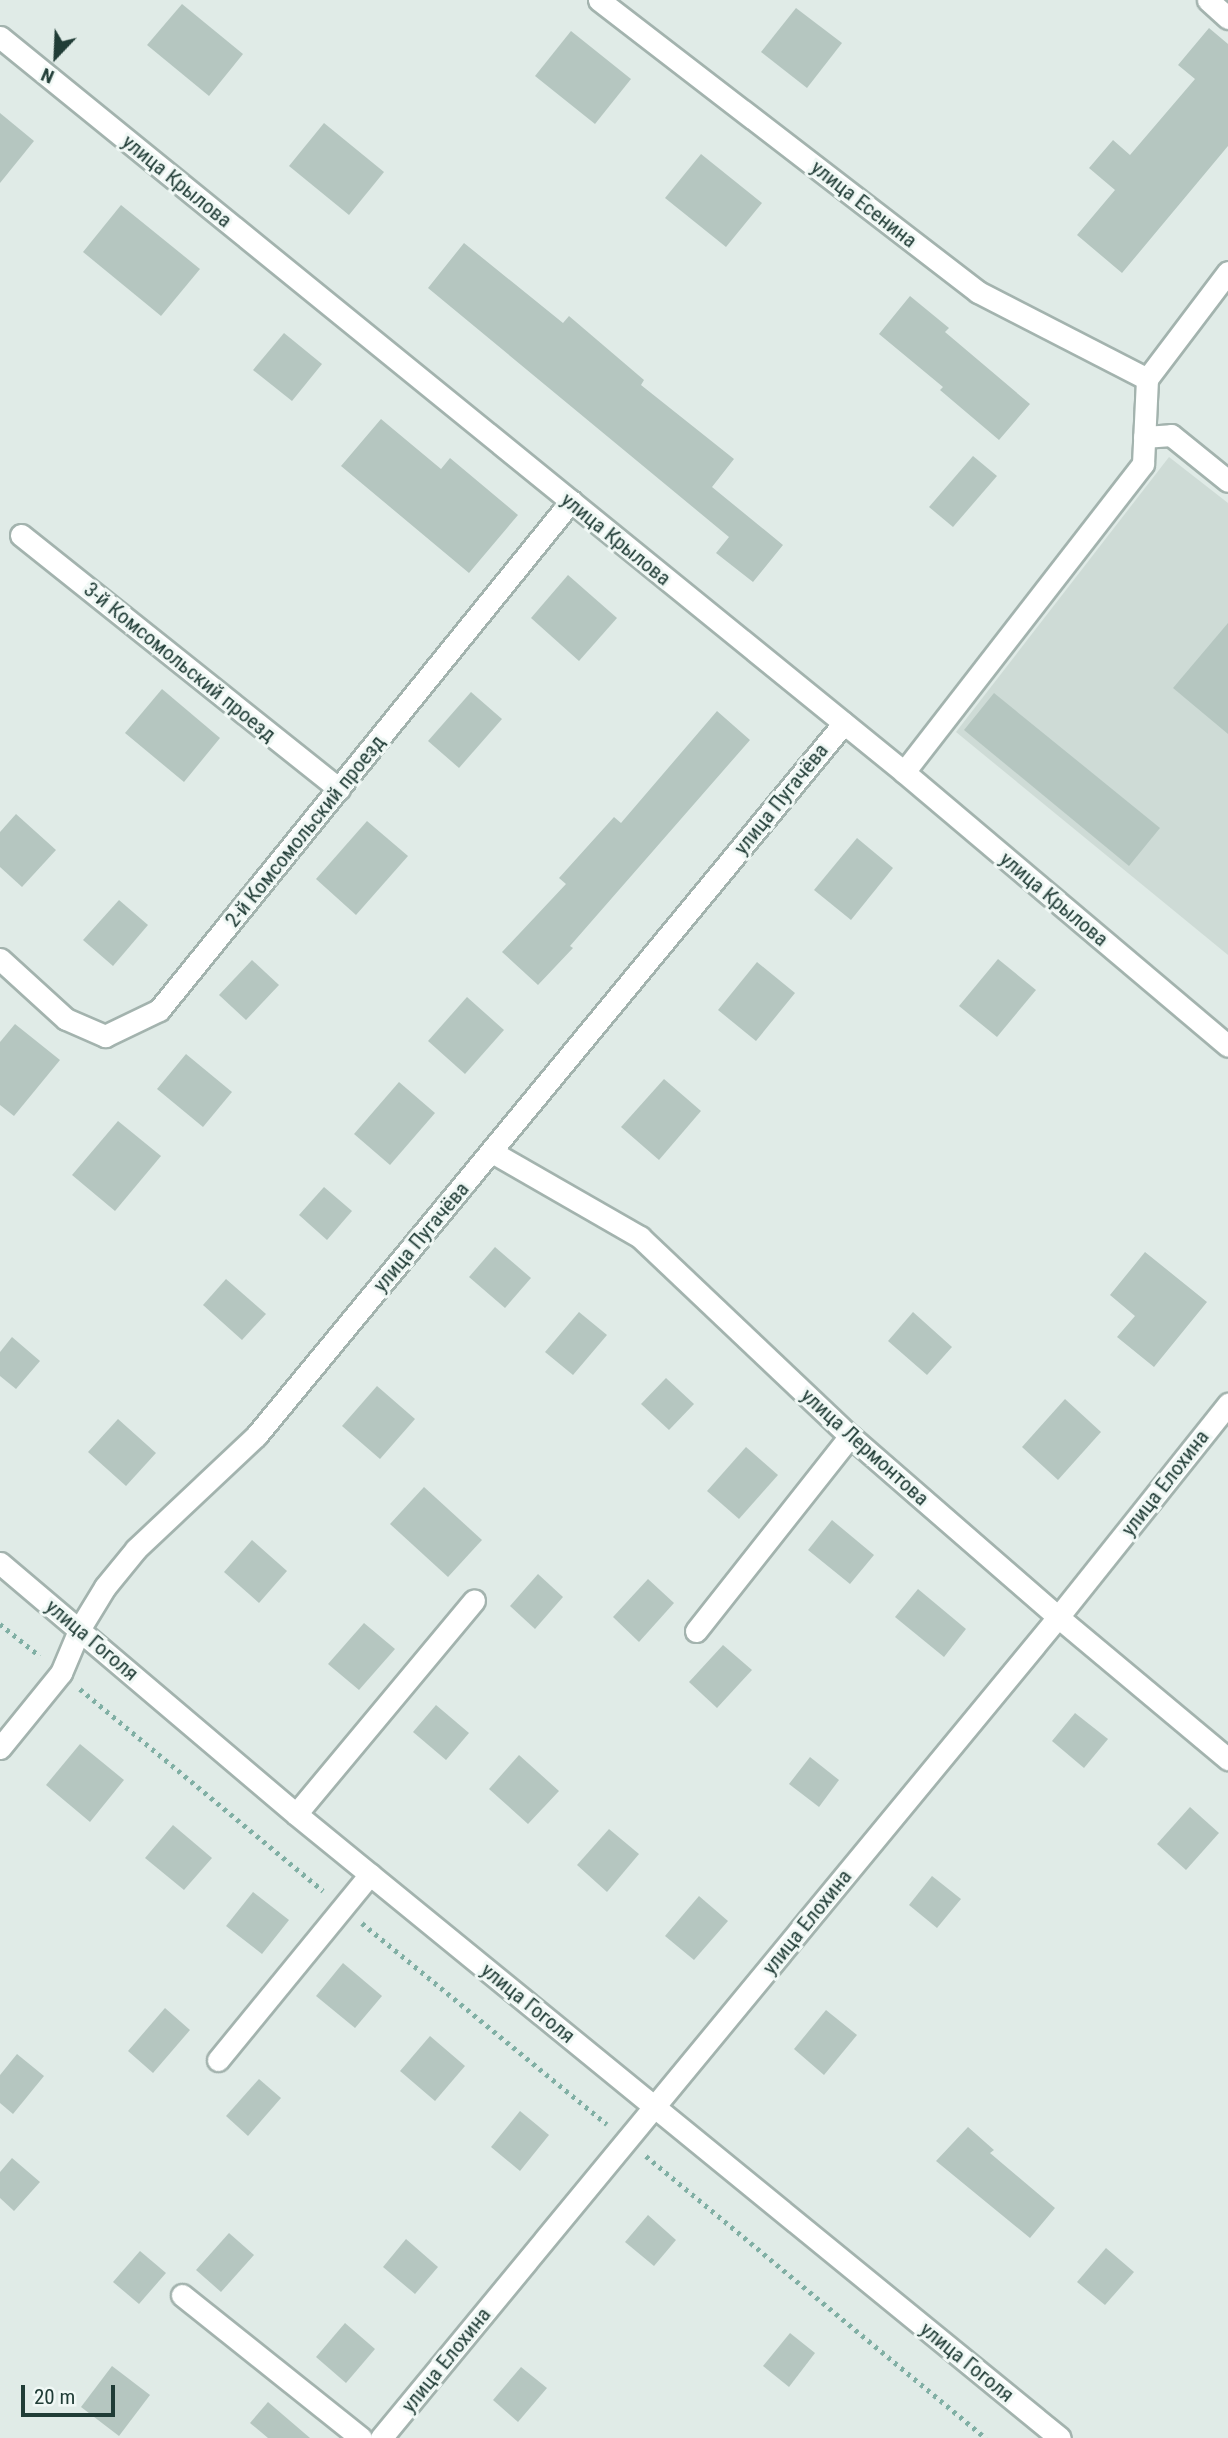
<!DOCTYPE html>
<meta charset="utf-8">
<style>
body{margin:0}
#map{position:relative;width:1228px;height:2438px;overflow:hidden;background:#e0ebe7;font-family:"Roboto Condensed",sans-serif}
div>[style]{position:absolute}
.built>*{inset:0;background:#cedbd6}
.building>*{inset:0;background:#b5c6c0}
.path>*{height:4.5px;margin-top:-2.25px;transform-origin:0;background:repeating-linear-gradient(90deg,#80afa4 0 3.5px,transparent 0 8.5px)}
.roads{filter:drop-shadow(2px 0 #a3b3ae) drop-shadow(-2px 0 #a3b3ae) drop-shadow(0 2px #a3b3ae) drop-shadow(0 -2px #a3b3ae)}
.street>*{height:21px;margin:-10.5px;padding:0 10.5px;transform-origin:10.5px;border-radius:10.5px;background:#fff}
.secondary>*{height:21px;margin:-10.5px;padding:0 10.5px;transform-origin:10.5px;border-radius:10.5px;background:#fff}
span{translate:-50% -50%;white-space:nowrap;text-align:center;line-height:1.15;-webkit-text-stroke:6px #f0f8f5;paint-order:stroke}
.street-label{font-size:21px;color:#203c36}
.north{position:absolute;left:21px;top:21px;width:70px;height:70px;-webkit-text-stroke:5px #f0f8f5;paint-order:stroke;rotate:203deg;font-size:19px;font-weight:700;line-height:28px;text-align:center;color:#203c36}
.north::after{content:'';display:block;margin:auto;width:24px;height:32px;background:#203c36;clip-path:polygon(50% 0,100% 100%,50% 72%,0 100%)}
.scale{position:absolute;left:21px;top:2385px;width:94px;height:32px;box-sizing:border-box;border:4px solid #203c36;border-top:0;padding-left:9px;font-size:21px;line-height:24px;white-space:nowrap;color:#203c36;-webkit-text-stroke:5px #f0f8f5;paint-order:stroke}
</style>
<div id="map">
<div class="built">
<i style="clip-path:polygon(1169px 457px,1228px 503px,1228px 955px,956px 732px)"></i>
</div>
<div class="building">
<i style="clip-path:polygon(182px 4px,243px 54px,209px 96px,147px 45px)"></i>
<i style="clip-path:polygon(796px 8px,842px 43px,807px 88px,761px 52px)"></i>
<i style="clip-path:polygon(1209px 28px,1228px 44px,1228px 146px,1122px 273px,1077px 235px,1115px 190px,1089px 168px,1113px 140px,1130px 155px,1195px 79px,1178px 65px)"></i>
<i style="clip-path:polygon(571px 31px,631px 79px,595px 124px,535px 76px)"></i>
<i style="clip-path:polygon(0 113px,34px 141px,0 183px)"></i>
<i style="clip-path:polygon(324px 123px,384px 172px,349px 215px,289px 166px)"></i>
<i style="clip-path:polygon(701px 154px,762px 203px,726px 247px,665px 198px)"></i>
<i style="clip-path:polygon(121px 205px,200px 269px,161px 316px,83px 252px)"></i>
<i style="clip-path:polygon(464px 243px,563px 323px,569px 316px,644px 380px,641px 385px,734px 459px,712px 487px,783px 545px,753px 582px,716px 553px,729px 537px,428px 288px)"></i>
<i style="clip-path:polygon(910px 296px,949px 328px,945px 332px,1030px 404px,999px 440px,940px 390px,943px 387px,879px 334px)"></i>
<i style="clip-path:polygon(284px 333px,322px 364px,292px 401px,253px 370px)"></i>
<i style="clip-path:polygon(381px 419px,441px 469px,450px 458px,518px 515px,469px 573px,341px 466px)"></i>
<i style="clip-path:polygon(973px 456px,997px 476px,953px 527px,929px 507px)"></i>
<i style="clip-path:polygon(568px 575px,617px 618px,579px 661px,531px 618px)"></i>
<i style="clip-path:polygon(1228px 623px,1228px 734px,1173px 688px)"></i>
<i style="clip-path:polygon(162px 689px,220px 738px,184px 782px,125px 733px)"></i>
<i style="clip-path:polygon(471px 692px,502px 719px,459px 768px,428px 741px)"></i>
<i style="clip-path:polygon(994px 693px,1160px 828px,1129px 866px,964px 730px)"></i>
<i style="clip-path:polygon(717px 711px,750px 740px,570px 946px,573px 948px,538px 985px,502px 952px,566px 884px,559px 878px,614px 817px,621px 823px)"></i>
<i style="clip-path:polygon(16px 814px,56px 850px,22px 887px,0 867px,0 832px)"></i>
<i style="clip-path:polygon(367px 821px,408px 856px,356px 915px,316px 879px)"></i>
<i style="clip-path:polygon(857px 838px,893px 868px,851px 920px,814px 890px)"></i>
<i style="clip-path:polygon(119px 900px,148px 925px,113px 966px,83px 940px)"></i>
<i style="clip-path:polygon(998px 959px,1036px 990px,997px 1037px,959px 1006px)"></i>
<i style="clip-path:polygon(252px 960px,279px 985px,246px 1020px,219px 995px)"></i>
<i style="clip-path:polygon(757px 962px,795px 993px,756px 1041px,718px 1010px)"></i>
<i style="clip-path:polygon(467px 997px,504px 1030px,465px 1074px,428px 1041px)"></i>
<i style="clip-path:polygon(15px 1024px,60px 1060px,14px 1116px,0 1105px,0 1042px)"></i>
<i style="clip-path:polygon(186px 1054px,232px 1092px,203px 1127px,157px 1089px)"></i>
<i style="clip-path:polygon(664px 1079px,701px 1111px,659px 1160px,621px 1127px)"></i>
<i style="clip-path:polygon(399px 1082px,435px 1113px,390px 1165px,354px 1134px)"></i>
<i style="clip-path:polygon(118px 1121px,161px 1156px,115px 1211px,72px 1175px)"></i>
<i style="clip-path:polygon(324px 1187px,352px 1211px,327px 1240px,299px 1215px)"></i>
<i style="clip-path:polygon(495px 1247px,531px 1278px,505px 1308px,469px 1277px)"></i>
<i style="clip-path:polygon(1145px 1252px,1207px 1302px,1154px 1367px,1117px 1337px,1135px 1316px,1110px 1295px)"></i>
<i style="clip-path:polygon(226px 1279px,266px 1314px,242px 1340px,203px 1305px)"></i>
<i style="clip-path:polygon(579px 1312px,607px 1335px,573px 1375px,545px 1352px)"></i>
<i style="clip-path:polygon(913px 1312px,952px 1347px,927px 1375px,888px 1341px)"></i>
<i style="clip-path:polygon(12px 1337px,40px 1361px,16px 1389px,0 1376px,0 1352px)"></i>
<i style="clip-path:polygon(666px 1378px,694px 1404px,669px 1430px,641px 1404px)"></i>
<i style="clip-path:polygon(377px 1386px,415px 1419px,380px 1459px,342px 1426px)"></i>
<i style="clip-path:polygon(1065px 1399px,1101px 1432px,1058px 1480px,1022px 1447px)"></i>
<i style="clip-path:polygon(118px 1419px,156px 1453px,126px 1486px,88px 1452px)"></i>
<i style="clip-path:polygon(746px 1447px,778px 1475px,739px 1519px,707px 1491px)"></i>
<i style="clip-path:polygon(424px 1487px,482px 1540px,448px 1577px,390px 1524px)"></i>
<i style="clip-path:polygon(832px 1520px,874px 1555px,850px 1584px,808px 1550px)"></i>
<i style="clip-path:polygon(252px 1540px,287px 1571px,259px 1603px,224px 1572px)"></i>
<i style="clip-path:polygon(538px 1574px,563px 1597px,535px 1629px,510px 1606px)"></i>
<i style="clip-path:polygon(648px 1579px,674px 1603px,639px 1642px,613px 1617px)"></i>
<i style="clip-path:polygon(918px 1589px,966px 1629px,944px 1657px,895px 1617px)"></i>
<i style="clip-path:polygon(364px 1623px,395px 1649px,359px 1690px,328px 1664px)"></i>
<i style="clip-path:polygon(723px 1645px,752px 1670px,717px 1708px,689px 1682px)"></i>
<i style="clip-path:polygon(436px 1705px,469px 1733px,446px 1760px,413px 1732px)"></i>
<i style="clip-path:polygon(1075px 1713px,1108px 1739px,1084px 1768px,1052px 1741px)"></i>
<i style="clip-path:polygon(80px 1744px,124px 1780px,90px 1822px,46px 1785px)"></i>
<i style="clip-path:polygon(519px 1755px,559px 1791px,528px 1824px,489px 1789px)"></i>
<i style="clip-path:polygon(810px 1757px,839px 1780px,819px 1807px,789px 1784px)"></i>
<i style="clip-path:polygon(1190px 1807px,1219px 1833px,1186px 1870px,1157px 1844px)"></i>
<i style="clip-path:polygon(173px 1825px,212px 1858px,184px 1890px,145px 1858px)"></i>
<i style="clip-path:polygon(609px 1829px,639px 1854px,607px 1892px,577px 1865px)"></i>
<i style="clip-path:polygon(932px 1876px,961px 1899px,937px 1928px,909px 1905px)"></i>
<i style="clip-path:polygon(253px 1892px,289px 1920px,262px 1954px,226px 1926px)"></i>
<i style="clip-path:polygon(699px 1896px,728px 1921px,694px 1960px,665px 1936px)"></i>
<i style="clip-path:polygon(343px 1963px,382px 1996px,355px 2028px,316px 1996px)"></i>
<i style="clip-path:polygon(165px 2008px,190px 2030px,153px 2073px,128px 2051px)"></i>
<i style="clip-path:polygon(826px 2010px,857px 2035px,824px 2075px,794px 2049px)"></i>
<i style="clip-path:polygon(430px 2036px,465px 2066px,435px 2101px,400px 2071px)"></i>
<i style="clip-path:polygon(17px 2054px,44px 2076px,13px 2114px,0 2103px,0 2075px)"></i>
<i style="clip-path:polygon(259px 2079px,281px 2098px,248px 2136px,226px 2116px)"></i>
<i style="clip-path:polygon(520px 2111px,549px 2135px,520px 2171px,491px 2147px)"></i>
<i style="clip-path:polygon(968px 2127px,994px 2150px,990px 2153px,1055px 2208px,1030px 2238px,936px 2161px)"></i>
<i style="clip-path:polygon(12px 2158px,40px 2182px,14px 2211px,0 2198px,0 2172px)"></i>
<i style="clip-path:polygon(648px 2215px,676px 2240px,654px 2266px,625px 2242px)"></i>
<i style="clip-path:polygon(229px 2233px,254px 2255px,221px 2292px,196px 2270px)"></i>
<i style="clip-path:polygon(406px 2239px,438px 2267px,415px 2294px,383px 2267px)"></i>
<i style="clip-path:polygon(1106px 2248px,1134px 2272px,1105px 2305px,1077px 2282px)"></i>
<i style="clip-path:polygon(140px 2251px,166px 2273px,139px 2304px,113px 2282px)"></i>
<i style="clip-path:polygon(345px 2323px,375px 2349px,346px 2383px,316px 2357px)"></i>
<i style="clip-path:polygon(790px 2333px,815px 2353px,789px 2387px,763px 2366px)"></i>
<i style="clip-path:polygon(112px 2366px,150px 2395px,119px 2436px,81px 2407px)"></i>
<i style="clip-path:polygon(521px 2367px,547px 2388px,518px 2422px,493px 2400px)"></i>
<i style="clip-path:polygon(268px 2402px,310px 2438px,268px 2438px,250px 2423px)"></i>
</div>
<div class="path">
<i style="left:0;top:1624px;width:51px;rotate:38.7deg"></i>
<i style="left:80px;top:1689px;width:316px;rotate:39.7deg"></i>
<i style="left:362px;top:1923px;width:317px;rotate:39.4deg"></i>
<i style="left:646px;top:2156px;width:442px;rotate:39.7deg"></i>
</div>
<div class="roads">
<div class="street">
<i style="left:599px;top:0;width:478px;rotate:37.6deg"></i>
<i style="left:978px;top:292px;width:190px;rotate:27.2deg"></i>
<i style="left:1208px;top:0;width:27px;rotate:42deg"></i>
<i style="left:0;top:37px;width:1165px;rotate:39.11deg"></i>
<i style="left:904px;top:772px;width:424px;rotate:40.2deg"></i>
<i style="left:1144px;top:437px;width:27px;rotate:-4deg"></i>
<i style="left:1171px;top:435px;width:73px;rotate:38.9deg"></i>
<i style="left:21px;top:535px;width:407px;rotate:38.6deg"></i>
<i style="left:904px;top:772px;width:390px;rotate:-52.2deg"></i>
<i style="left:1143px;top:464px;width:85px;rotate:-87.3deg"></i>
<i style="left:1147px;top:379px;width:134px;rotate:-52.9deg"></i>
<i style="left:0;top:959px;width:89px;rotate:42.3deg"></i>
<i style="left:66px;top:1019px;width:43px;rotate:23.6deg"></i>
<i style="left:105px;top:1036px;width:60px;rotate:-25.7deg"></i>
<i style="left:159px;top:1010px;width:655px;rotate:-51.01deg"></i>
<i style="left:492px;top:1152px;width:171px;rotate:29.9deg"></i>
<i style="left:640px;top:1237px;width:289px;rotate:43.5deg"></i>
<i style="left:850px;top:1436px;width:276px;rotate:41deg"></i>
<i style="left:1058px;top:1617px;width:222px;rotate:39.9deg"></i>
<i style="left:696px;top:1631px;width:248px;rotate:-51.7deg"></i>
<i style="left:0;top:1748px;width:97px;rotate:-50.9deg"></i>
<i style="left:61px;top:1673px;width:49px;rotate:-67.1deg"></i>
<i style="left:80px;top:1628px;width:48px;rotate:-58.6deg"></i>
<i style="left:105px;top:1587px;width:49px;rotate:-50.8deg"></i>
<i style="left:136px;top:1549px;width:165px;rotate:-43.3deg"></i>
<i style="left:256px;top:1436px;width:924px;rotate:-50.49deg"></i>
<i style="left:296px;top:1814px;width:278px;rotate:-50.2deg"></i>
<i style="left:218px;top:2060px;width:240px;rotate:-50.7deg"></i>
<i style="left:182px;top:2295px;width:229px;rotate:38.6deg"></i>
<i style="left:381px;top:2438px;width:1064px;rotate:-50.49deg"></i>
<i style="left:1058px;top:1617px;width:273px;rotate:-51.4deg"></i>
</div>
<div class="secondary">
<i style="left:0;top:1563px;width:388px;rotate:40.3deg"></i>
<i style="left:296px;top:1814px;width:986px;rotate:39.24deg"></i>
</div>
</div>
<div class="street-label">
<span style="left:177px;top:181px;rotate:39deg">улица Крылова</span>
<span style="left:864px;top:204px;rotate:38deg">улица Есенина</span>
<span style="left:616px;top:539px;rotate:39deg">улица Крылова</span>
<span style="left:180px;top:662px;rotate:39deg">3-й Комсомольский проезд</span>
<span style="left:781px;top:799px;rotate:-51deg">улица Пугачёва</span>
<span style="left:305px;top:831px;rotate:-51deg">2-й Комсомольский проезд</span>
<span style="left:1054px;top:899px;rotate:40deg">улица Крылова</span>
<span style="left:421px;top:1237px;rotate:-50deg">улица Пугачёва</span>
<span style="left:865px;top:1447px;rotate:42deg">улица Лермонтова</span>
<span style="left:1165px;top:1483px;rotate:-52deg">улица Елохина</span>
<span style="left:92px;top:1640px;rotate:40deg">улица Гоголя</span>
<span style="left:807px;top:1922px;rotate:-51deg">улица Елохина</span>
<span style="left:528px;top:2003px;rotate:39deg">улица Гоголя</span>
<span style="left:446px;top:2360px;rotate:-51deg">улица Елохина</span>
<span style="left:967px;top:2362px;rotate:39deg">улица Гоголя</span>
</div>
<div class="north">N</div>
<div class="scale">20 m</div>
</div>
